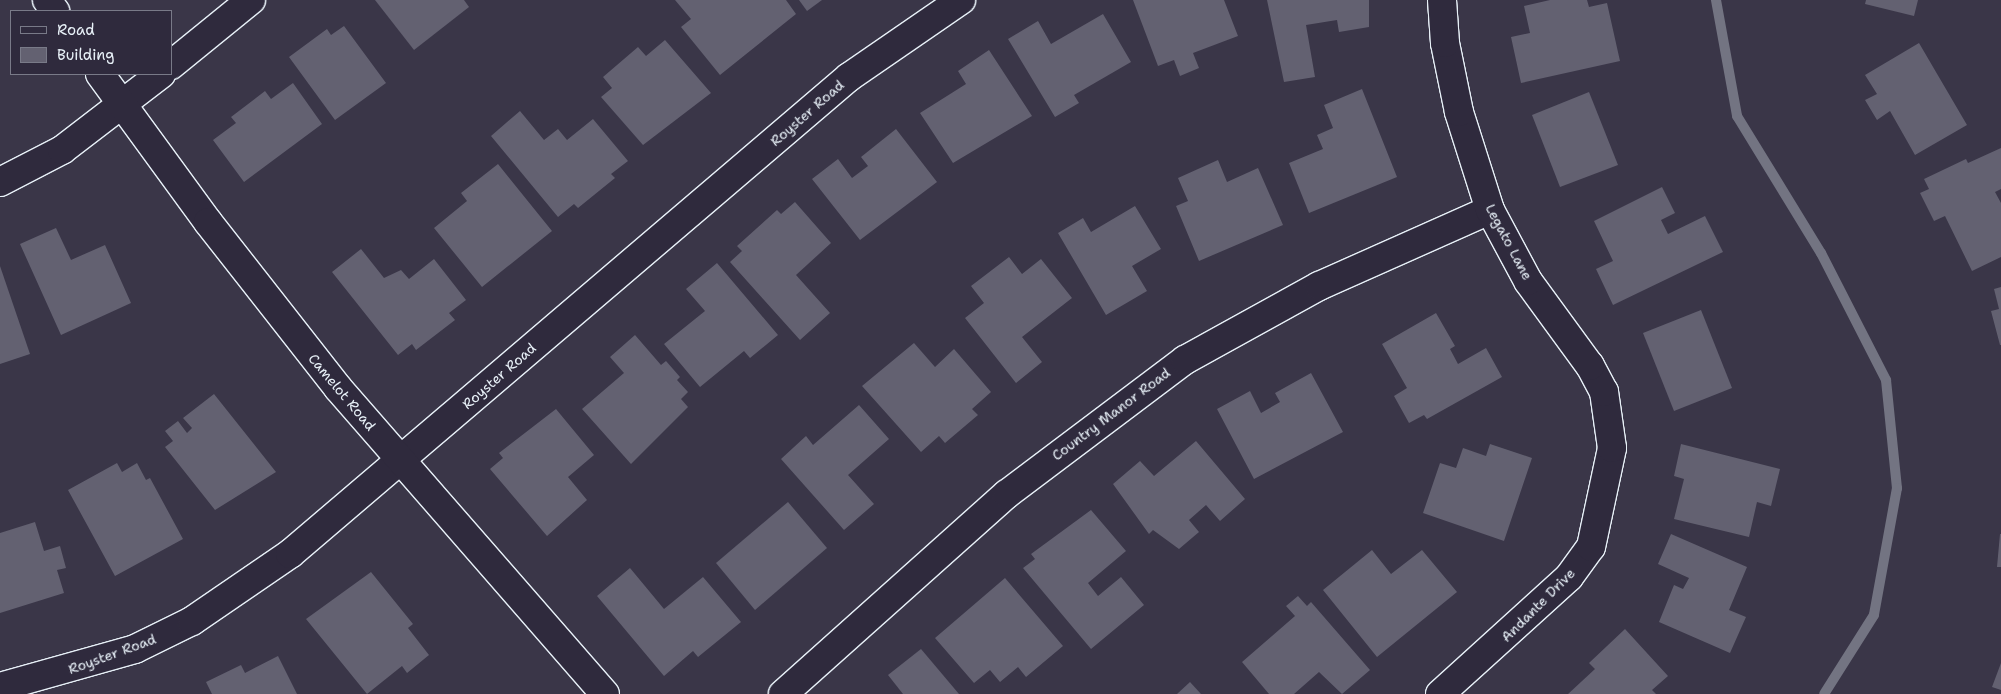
<!DOCTYPE html>
<style>
body{margin:0}
#map{position:relative;width:2001px;height:694px;overflow:hidden;background:#3a3648;font-family:"Shantell Sans",sans-serif}
div>[style]{position:absolute}
.stream>*{height:10px;margin:-5px;padding:0 5px;transform-origin:5px;border-radius:5px;background:#737482}
.building>*{inset:0;background:#636171}
.roads{filter:drop-shadow(1px 0 #e8f1f8) drop-shadow(-1px 0 #e8f1f8) drop-shadow(0 1px #e8f1f8) drop-shadow(0 -1px #e8f1f8)}
.minor>*{height:28px;margin:-14px;padding:0 14px;transform-origin:14px;border-radius:14px;background:#2f2a3d}
.tertiary>*{height:28px;margin:-14px;padding:0 14px;transform-origin:14px;border-radius:14px;background:#2f2a3d}
span{translate:-50% -50%;white-space:nowrap;text-align:center;line-height:1.15;-webkit-text-stroke:4.5px #2f2a3d;paint-order:stroke}
.street-label{font-size:14px;color:#e8f1f8}
.legend{position:absolute;left:10px;top:10px;width:162px;height:65px;box-sizing:border-box;background:#2f2a3d;border:1px solid #797a88;margin:0;padding:6px 9px;list-style:none;font-size:15px;color:#e8f1f8}
.legend li{display:flex;align-items:center;gap:10px;height:25px}
.legend b{width:25px;border:1px solid #797a88}
</style>
<div id="map">
<div class="stream">
<i style="left:1716px;top:0;width:118px;rotate:79.7deg"></i>
<i style="left:1737px;top:116px;width:161px;rotate:58.5deg"></i>
<i style="left:1821px;top:253px;width:143px;rotate:62.9deg"></i>
<i style="left:1886px;top:380px;width:109px;rotate:84.2deg"></i>
<i style="left:1897px;top:488px;width:129px;rotate:100.3deg"></i>
<i style="left:1874px;top:615px;width:93px;rotate:122.3deg"></i>
</div>
<div class="building">
<i style="clip-path:polygon(375px 0,464px 0,469px 7px,414px 50px)"></i>
<i style="clip-path:polygon(675px 0,786px 0,796px 14px,720px 75px,681px 27px,691px 19px)"></i>
<i style="clip-path:polygon(799px 0,822px 0,807px 11px)"></i>
<i style="clip-path:polygon(1133px 0,1224px 0,1238px 36px,1193px 53px,1199px 68px,1180px 76px,1174px 60px,1158px 66px)"></i>
<i style="clip-path:polygon(1267px 0,1369px 0,1369px 27px,1339px 32px,1337px 20px,1306px 25px,1315px 77px,1284px 82px)"></i>
<i style="clip-path:polygon(1550px 0,1587px 0,1589px 7px,1607px 3px,1620px 61px,1521px 83px,1511px 37px,1530px 33px,1524px 6px)"></i>
<i style="clip-path:polygon(1866px 0,1918px 0,1914px 16px,1865px 4px)"></i>
<i style="clip-path:polygon(1103px 14px,1131px 62px,1074px 95px,1079px 103px,1055px 117px,1008px 39px,1038px 21px,1051px 44px)"></i>
<i style="clip-path:polygon(344px 26px,386px 83px,335px 120px,289px 57px,327px 29px,331px 35px)"></i>
<i style="clip-path:polygon(665px 40px,711px 93px,643px 145px,601px 97px,612px 88px,603px 77px,638px 47px,646px 56px)"></i>
<i style="clip-path:polygon(1919px 43px,1967px 125px,1915px 155px,1890px 111px,1877px 120px,1865px 100px,1877px 94px,1865px 75px)"></i>
<i style="clip-path:polygon(989px 50px,1032px 116px,953px 163px,920px 113px,966px 84px,958px 71px)"></i>
<i style="clip-path:polygon(293px 83px,322px 124px,244px 182px,213px 140px,236px 123px,231px 117px,265px 91px,271px 99px)"></i>
<i style="clip-path:polygon(1362px 89px,1397px 177px,1309px 213px,1289px 163px,1323px 149px,1317px 135px,1333px 128px,1324px 105px)"></i>
<i style="clip-path:polygon(1589px 92px,1618px 165px,1560px 187px,1532px 115px)"></i>
<i style="clip-path:polygon(520px 111px,544px 140px,558px 129px,567px 140px,593px 119px,628px 161px,611px 174px,615px 178px,578px 208px,574px 204px,558px 217px,491px 136px)"></i>
<i style="clip-path:polygon(896px 129px,937px 182px,860px 240px,812px 179px,838px 159px,852px 178px,868px 166px,861px 157px)"></i>
<i style="clip-path:polygon(2001px 148px,2001px 189px,1995px 192px,2001px 203px,2001px 257px,1972px 271px,1945px 216px,1934px 221px,1920px 193px,1929px 189px,1924px 179px,1966px 159px,1968px 163px)"></i>
<i style="clip-path:polygon(1218px 160px,1227px 182px,1258px 168px,1283px 225px,1199px 261px,1176px 206px,1188px 201px,1178px 178px)"></i>
<i style="clip-path:polygon(498px 164px,552px 231px,482px 287px,434px 228px,467px 201px,461px 193px)"></i>
<i style="clip-path:polygon(1662px 187px,1675px 213px,1661px 220px,1668px 234px,1705px 216px,1723px 252px,1613px 305px,1596px 269px,1613px 261px,1594px 221px)"></i>
<i style="clip-path:polygon(795px 202px,831px 243px,796px 275px,830px 313px,800px 340px,730px 262px,742px 251px,737px 246px,777px 210px,781px 214px)"></i>
<i style="clip-path:polygon(1135px 206px,1161px 249px,1132px 266px,1147px 291px,1106px 315px,1058px 233px,1083px 218px,1091px 232px)"></i>
<i style="clip-path:polygon(56px 228px,71px 260px,105px 245px,131px 303px,61px 335px,20px 244px)"></i>
<i style="clip-path:polygon(361px 249px,384px 278px,401px 270px,409px 279px,434px 259px,466px 300px,449px 313px,455px 320px,416px 350px,412px 344px,398px 355px,332px 272px)"></i>
<i style="clip-path:polygon(1009px 257px,1022px 274px,1041px 259px,1072px 298px,1022px 337px,1042px 362px,1016px 383px,965px 318px,984px 303px,971px 286px)"></i>
<i style="clip-path:polygon(717px 263px,778px 335px,750px 358px,744px 351px,700px 387px,664px 344px,705px 311px,686px 289px)"></i>
<i style="clip-path:polygon(0 266px,30px 354px,0 364px)"></i>
<i style="clip-path:polygon(2001px 287px,2001px 345px,2000px 345px,1991px 311px,1999px 309px,1994px 289px)"></i>
<i style="clip-path:polygon(1701px 310px,1732px 388px,1674px 411px,1643px 333px)"></i>
<i style="clip-path:polygon(1436px 313px,1455px 346px,1450px 349px,1458px 364px,1486px 348px,1502px 377px,1427px 419px,1424px 415px,1409px 423px,1394px 396px,1407px 388px,1382px 344px)"></i>
<i style="clip-path:polygon(635px 335px,661px 365px,666px 361px,680px 377px,677px 380px,688px 392px,681px 399px,688px 407px,631px 464px,582px 409px,624px 373px,610px 357px)"></i>
<i style="clip-path:polygon(914px 343px,935px 367px,954px 349px,991px 392px,972px 409px,978px 415px,945px 443px,939px 436px,921px 452px,862px 386px)"></i>
<i style="clip-path:polygon(1311px 373px,1343px 432px,1254px 479px,1217px 409px,1250px 391px,1261px 413px,1280px 402px,1275px 393px)"></i>
<i style="clip-path:polygon(214px 394px,276px 472px,215px 510px,165px 447px,173px 441px,165px 431px,178px 421px,187px 433px,192px 428px,183px 418px)"></i>
<i style="clip-path:polygon(859px 405px,889px 439px,848px 475px,874px 504px,844px 530px,781px 459px,806px 436px,813px 445px)"></i>
<i style="clip-path:polygon(556px 409px,594px 455px,568px 477px,587px 500px,547px 536px,490px 469px,503px 458px,499px 453px)"></i>
<i style="clip-path:polygon(1196px 441px,1245px 499px,1220px 521px,1206px 505px,1189px 520px,1199px 532px,1179px 549px,1153px 530px,1149px 534px,1113px 484px,1140px 461px,1154px 476px)"></i>
<i style="clip-path:polygon(1490px 444px,1532px 458px,1504px 541px,1423px 513px,1440px 463px,1456px 468px,1463px 448px,1486px 456px)"></i>
<i style="clip-path:polygon(1681px 444px,1780px 469px,1771px 506px,1757px 502px,1749px 537px,1674px 519px,1684px 479px,1674px 476px)"></i>
<i style="clip-path:polygon(117px 463px,122px 472px,137px 463px,146px 480px,150px 478px,183px 539px,115px 576px,68px 490px)"></i>
<i style="clip-path:polygon(788px 502px,827px 548px,755px 610px,716px 563px)"></i>
<i style="clip-path:polygon(1091px 510px,1126px 551px,1088px 583px,1098px 596px,1121px 577px,1144px 605px,1091px 649px,1023px 568px,1035px 559px,1031px 554px)"></i>
<i style="clip-path:polygon(35px 522px,44px 551px,60px 546px,66px 568px,57px 570px,64px 593px,0 613px,0 533px)"></i>
<i style="clip-path:polygon(1671px 534px,1747px 567px,1729px 610px,1746px 617px,1730px 653px,1659px 622px,1674px 585px,1683px 589px,1689px 578px,1658px 564px)"></i>
<i style="clip-path:polygon(2000px 534px,2001px 534px,2001px 567px,1997px 567px)"></i>
<i style="clip-path:polygon(1372px 550px,1391px 574px,1422px 550px,1457px 592px,1377px 657px,1323px 590px)"></i>
<i style="clip-path:polygon(630px 568px,664px 609px,703px 577px,741px 622px,698px 657px,693px 651px,664px 676px,597px 596px)"></i>
<i style="clip-path:polygon(371px 572px,413px 624px,408px 628px,429px 655px,407px 673px,402px 666px,367px 694px,306px 619px)"></i>
<i style="clip-path:polygon(1005px 578px,1063px 646px,1026px 677px,1018px 667px,1000px 682px,990px 670px,974px 683px,935px 638px)"></i>
<i style="clip-path:polygon(1298px 596px,1307px 606px,1311px 602px,1370px 670px,1342px 694px,1319px 672px,1294px 694px,1269px 694px,1242px 662px,1295px 616px,1286px 606px)"></i>
<i style="clip-path:polygon(1625px 629px,1668px 676px,1652px 690px,1656px 694px,1568px 694px,1595px 669px,1589px 663px)"></i>
<i style="clip-path:polygon(921px 649px,959px 694px,903px 694px,888px 675px)"></i>
<i style="clip-path:polygon(278px 656px,297px 694px,212px 694px,206px 682px,241px 665px,245px 673px)"></i>
<i style="clip-path:polygon(2001px 663px,2001px 690px,1992px 687px)"></i>
<i style="clip-path:polygon(1190px 682px,1201px 694px,1177px 694px)"></i>
</div>
<div class="roads">
<div class="minor">
<i style="left:171px;top:65px;width:103px;rotate:-39.1deg"></i>
<i style="left:0;top:182px;width:70px;rotate:-27.3deg"></i>
<i style="left:62px;top:150px;width:125px;rotate:-37.5deg"></i>
<i style="left:0;top:687px;width:140px;rotate:-15.7deg"></i>
<i style="left:135px;top:649px;width:64px;rotate:-26.2deg"></i>
<i style="left:192px;top:621px;width:119px;rotate:-34.4deg"></i>
<i style="left:290px;top:554px;width:735px;rotate:-40.47deg"></i>
<i style="left:849px;top:77px;width:136px;rotate:-34.5deg"></i>
<i style="left:783px;top:694px;width:300px;rotate:-41.8deg"></i>
<i style="left:1007px;top:494px;width:223px;rotate:-37deg"></i>
<i style="left:1185px;top:360px;width:153px;rotate:-28.9deg"></i>
<i style="left:1319px;top:286px;width:187px;rotate:-24deg"></i>
<i style="left:1440px;top:694px;width:174px;rotate:-42.2deg"></i>
<i style="left:1569px;top:577px;width:37px;rotate:-54deg"></i>
<i style="left:1591px;top:547px;width:101px;rotate:-78deg"></i>
<i style="left:1612px;top:448px;width:57px;rotate:-98.1deg"></i>
<i style="left:1604px;top:392px;width:30px;rotate:-118deg"></i>
<i style="left:1590px;top:366px;width:105px;rotate:-126.1deg"></i>
<i style="left:1528px;top:281px;width:81px;rotate:-118.2deg"></i>
<i style="left:1490px;top:210px;width:103px;rotate:-107.6deg"></i>
<i style="left:1459px;top:112px;width:70px;rotate:-101.5deg"></i>
<i style="left:1445px;top:43px;width:43px;rotate:-94deg"></i>
</div>
<div class="tertiary">
<i style="left:47px;top:0;width:14px;rotate:54deg"></i>
<i style="left:100px;top:74px;width:183px;rotate:53.9deg"></i>
<i style="left:208px;top:222px;width:211px;rotate:51.9deg"></i>
<i style="left:338px;top:388px;width:406px;rotate:48.9deg"></i>
</div>
</div>
<div class="street-label">
<span style="left:807px;top:113px;rotate:-41deg">Royster Road</span>
<span style="left:1509px;top:242px;rotate:62deg">Legato Lane</span>
<span style="left:499px;top:376px;rotate:-41deg">Royster Road</span>
<span style="left:342px;top:392px;rotate:50deg">Camelot Road</span>
<span style="left:1111px;top:414px;rotate:-37deg">Country Manor Road</span>
<span style="left:1538px;top:605px;rotate:-45deg">Andante Drive</span>
<span style="left:112px;top:654px;rotate:-20deg">Royster Road</span>
</div>
<ul class="legend">
<li><b style="height:6px;background:#2f2a3d"></b>Road</li>
<li><b style="height:14px;background:#636171"></b>Building</li>
</ul>
</div>
